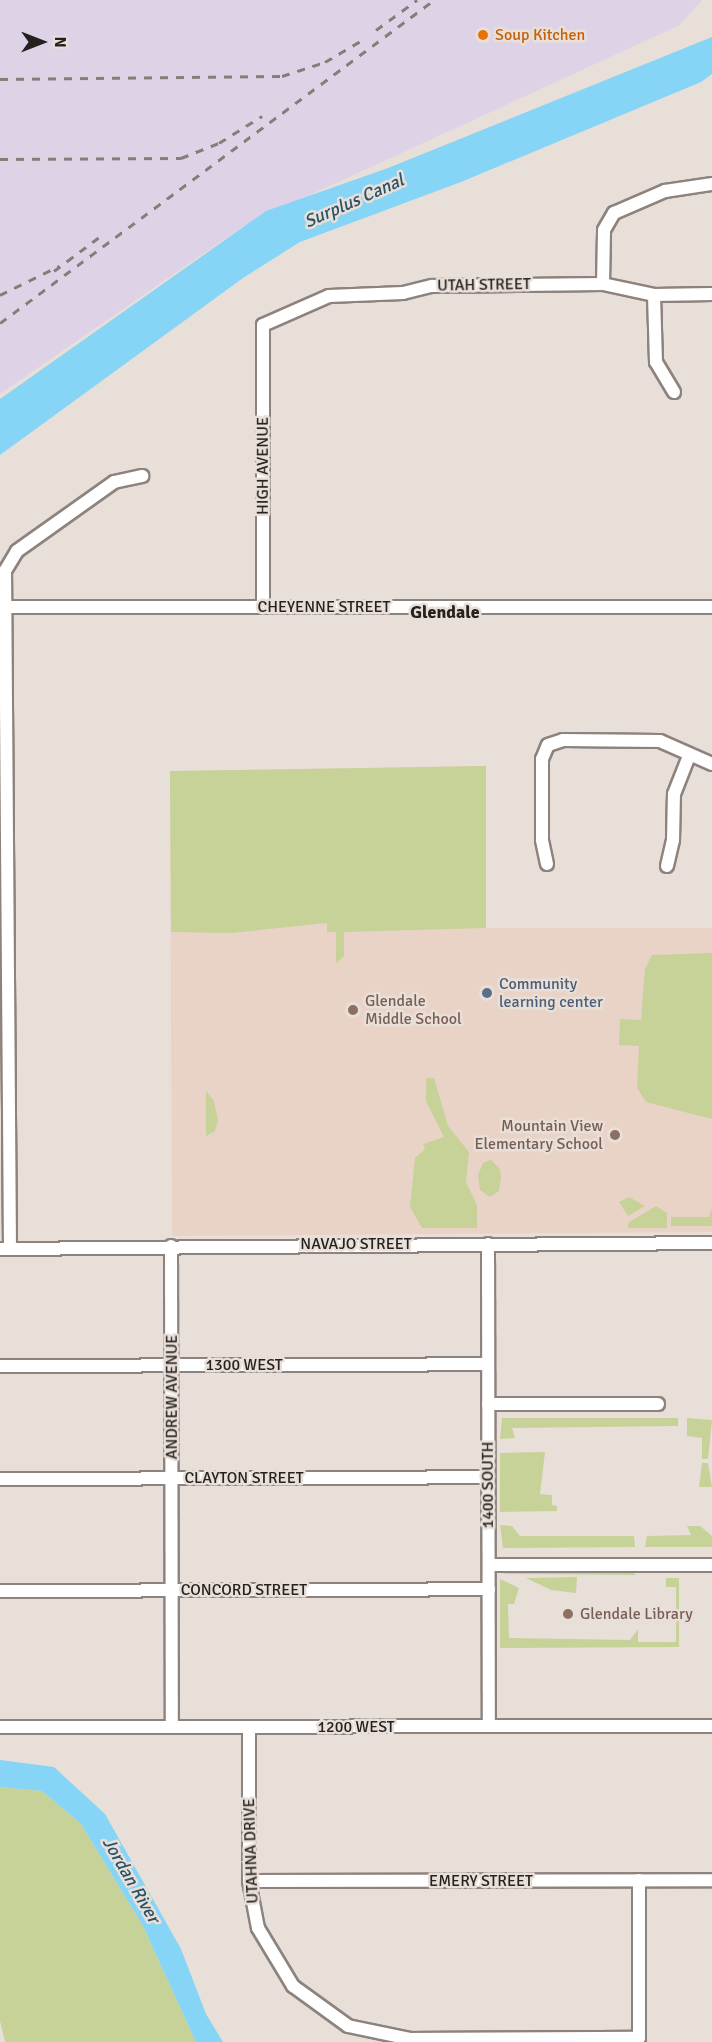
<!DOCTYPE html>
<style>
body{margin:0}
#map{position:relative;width:712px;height:2042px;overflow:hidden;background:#e9dfd9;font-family:Signika,sans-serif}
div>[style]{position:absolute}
.industrial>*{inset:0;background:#ded2e7}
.education>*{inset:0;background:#e9d3c6}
.green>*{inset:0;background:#c6d298}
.water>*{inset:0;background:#86d4f6}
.roads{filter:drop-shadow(2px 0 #8d837e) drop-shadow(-2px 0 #8d837e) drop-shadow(0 2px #8d837e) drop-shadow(0 -2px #8d837e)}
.minor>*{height:12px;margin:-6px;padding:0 6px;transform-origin:6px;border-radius:6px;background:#fff}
.rail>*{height:3px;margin-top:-1.5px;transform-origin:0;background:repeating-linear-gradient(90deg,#847e79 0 8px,transparent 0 16px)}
.dots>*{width:16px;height:16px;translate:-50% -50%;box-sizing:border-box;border:3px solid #e9dfd9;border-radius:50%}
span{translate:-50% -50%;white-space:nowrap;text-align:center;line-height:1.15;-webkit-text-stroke:5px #e9dfd9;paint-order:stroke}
.food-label{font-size:16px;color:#c56008}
.left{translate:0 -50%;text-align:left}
.street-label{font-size:16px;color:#24211e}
.service-label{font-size:16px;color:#4e5e75}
.education-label{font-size:16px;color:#785e54}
.right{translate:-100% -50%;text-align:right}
.water-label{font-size:18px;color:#285366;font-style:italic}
.neighbourhood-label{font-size:18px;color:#24211e;font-weight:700}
.north{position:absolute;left:12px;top:12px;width:60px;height:60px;-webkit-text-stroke:4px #e9dfd9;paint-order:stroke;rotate:90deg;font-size:16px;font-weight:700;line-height:24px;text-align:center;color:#24211e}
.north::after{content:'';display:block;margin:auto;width:21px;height:27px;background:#24211e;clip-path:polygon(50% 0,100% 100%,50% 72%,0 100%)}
</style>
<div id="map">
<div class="industrial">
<i style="clip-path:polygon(0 0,702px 0,680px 25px,245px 225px,0 394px)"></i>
</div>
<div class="education">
<i style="clip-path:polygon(486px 766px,486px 928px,712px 928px,712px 1232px,172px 1236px,170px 771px)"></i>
</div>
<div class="green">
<i style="clip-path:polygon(486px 766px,486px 928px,344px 932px,344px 956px,336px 963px,336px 932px,327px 932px,327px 923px,231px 933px,171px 932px,170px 771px)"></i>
<i style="clip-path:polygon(712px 953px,712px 1119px,646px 1102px,637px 1088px,639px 1046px,619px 1045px,620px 1019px,641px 1020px,645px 969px,652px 955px)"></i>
<i style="clip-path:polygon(426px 1078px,434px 1078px,448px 1126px,469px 1152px,466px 1182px,477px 1205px,477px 1228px,422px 1228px,410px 1207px,415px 1158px,425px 1149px,423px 1144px,444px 1137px,426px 1101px)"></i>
<i style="clip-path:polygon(206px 1091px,214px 1101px,218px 1120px,215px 1131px,206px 1136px)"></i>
<i style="clip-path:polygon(491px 1160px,500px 1169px,501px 1177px,499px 1191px,490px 1197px,480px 1190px,478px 1175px,483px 1163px)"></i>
<i style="clip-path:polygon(629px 1197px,645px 1206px,628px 1216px,619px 1202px)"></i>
<i style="clip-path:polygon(656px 1206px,667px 1213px,667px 1228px,628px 1228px,628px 1223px)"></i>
<i style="clip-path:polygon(712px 1208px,712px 1226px,671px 1226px,671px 1217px,709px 1217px)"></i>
<i style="clip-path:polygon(502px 1418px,678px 1418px,678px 1426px,512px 1428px,515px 1438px,500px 1439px)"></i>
<i style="clip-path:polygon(687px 1418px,712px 1420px,708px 1459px,702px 1459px,702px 1438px,687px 1436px)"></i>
<i style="clip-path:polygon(545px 1452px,540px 1494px,552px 1495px,552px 1505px,557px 1506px,557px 1511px,500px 1512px,500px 1453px)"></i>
<i style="clip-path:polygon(702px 1463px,708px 1463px,712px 1487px,699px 1487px)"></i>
<i style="clip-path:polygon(500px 1525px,512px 1526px,520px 1536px,634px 1536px,635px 1547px,503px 1548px)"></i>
<i style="clip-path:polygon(687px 1526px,700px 1526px,712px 1536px,712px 1547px,645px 1547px,647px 1536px,691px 1535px)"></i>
<i style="clip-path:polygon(634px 1573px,636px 1575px,502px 1574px,507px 1573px)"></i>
<i style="clip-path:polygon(577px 1577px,576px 1593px,551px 1590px,526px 1578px)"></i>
<i style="clip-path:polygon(666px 1578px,679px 1578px,679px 1647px,500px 1648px,500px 1579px,519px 1588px,514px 1604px,508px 1604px,509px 1638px,630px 1640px,638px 1629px,638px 1642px,676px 1642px,676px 1587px,666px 1587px)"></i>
<i style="clip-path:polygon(0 1787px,42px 1791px,81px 1824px,143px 1926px,196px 2042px,5px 2042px,0 2021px)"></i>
</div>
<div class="water">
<i style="clip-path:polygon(712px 37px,712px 74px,701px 82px,461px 182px,300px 242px,243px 278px,0 455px,0 399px,266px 211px,388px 168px)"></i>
<i style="clip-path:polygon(0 1760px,54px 1767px,105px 1814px,181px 1949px,206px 2014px,223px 2042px,196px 2042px,143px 1926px,81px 1824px,42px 1791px,0 1787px)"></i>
</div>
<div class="roads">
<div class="minor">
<i style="left:603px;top:284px;width:54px;rotate:-88.9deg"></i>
<i style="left:604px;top:230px;width:20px;rotate:-60deg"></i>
<i style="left:614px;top:213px;width:56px;rotate:-23.3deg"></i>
<i style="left:665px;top:191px;width:48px;rotate:-8.5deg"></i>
<i style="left:654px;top:295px;width:67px;rotate:88.3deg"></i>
<i style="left:656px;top:362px;width:35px;rotate:59deg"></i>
<i style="left:8px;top:607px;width:704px"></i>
<i style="left:263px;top:607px;width:282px;rotate:-90deg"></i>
<i style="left:263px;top:325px;width:72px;rotate:-23.7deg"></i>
<i style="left:329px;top:296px;width:74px;rotate:-2.3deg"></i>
<i style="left:403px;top:293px;width:30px;rotate:-14deg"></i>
<i style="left:432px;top:286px;width:171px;rotate:-0.7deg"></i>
<i style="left:603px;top:284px;width:52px;rotate:12.2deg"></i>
<i style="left:654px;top:295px;width:58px;rotate:-1deg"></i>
<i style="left:547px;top:864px;width:25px;rotate:-102deg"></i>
<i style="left:542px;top:840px;width:81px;rotate:-90deg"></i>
<i style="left:542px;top:759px;width:15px;rotate:-67deg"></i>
<i style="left:548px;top:745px;width:16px;rotate:-18deg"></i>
<i style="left:563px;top:740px;width:97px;rotate:0.6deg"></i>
<i style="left:660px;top:741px;width:57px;rotate:23.9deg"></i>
<i style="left:667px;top:866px;width:27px;rotate:-77deg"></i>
<i style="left:673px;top:840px;width:46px;rotate:-88.8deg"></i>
<i style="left:674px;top:794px;width:41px;rotate:-68.5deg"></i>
<i style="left:488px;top:1244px;width:482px;rotate:89.9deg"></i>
<i style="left:171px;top:1246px;width:481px;rotate:89.9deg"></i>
<i style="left:0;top:1249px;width:712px;rotate:-0.48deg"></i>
<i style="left:10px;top:1249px;width:678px;rotate:-90.42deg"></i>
<i style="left:5px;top:571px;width:23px;rotate:-59deg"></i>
<i style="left:17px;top:551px;width:119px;rotate:-35.4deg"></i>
<i style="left:114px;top:482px;width:29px;rotate:-12deg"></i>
<i style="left:0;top:1366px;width:488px;rotate:-0.2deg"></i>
<i style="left:488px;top:1404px;width:170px"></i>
<i style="left:0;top:1479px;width:488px;rotate:-0.2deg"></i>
<i style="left:489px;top:1565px;width:223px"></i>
<i style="left:0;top:1591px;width:489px;rotate:-0.2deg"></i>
<i style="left:0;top:1727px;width:712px;rotate:-0.08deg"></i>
<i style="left:249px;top:1727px;width:154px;rotate:90deg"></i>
<i style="left:249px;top:1881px;width:48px;rotate:79.2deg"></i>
<i style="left:258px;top:1928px;width:68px;rotate:58.9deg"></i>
<i style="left:293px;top:1986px;width:68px;rotate:36deg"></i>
<i style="left:348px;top:2026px;width:63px;rotate:11.8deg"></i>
<i style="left:410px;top:2039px;width:229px;rotate:-0.3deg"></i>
<i style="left:639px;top:2038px;width:158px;rotate:-90deg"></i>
<i style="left:249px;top:1881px;width:463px;rotate:-0.1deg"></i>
</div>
</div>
<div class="rail">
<i style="left:376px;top:30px;width:51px;rotate:-36.2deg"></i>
<i style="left:0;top:79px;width:282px;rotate:-0.6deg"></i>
<i style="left:282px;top:76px;width:45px;rotate:-18deg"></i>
<i style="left:325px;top:62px;width:45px;rotate:-30.5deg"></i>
<i style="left:0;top:159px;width:181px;rotate:-0.3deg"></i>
<i style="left:181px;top:158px;width:41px;rotate:-21.5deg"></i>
<i style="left:219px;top:143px;width:51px;rotate:-32.1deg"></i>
<i style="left:54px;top:271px;width:60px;rotate:-36.9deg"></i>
<i style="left:0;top:295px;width:66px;rotate:-26.2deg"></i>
<i style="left:0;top:323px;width:541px;rotate:-36.66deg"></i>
</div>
<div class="dots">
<i style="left:483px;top:35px;background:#e8710a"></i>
<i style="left:487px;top:993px;background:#5c6f8a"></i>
<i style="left:353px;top:1010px;background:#8d6e63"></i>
<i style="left:615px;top:1135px;background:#8d6e63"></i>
<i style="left:568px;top:1614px;background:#8d6e63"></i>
</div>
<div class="food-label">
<span class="left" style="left:495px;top:35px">Soup Kitchen</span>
</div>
<div class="street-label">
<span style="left:484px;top:285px;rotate:-1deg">UTAH STREET</span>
<span style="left:263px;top:466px;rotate:-90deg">HIGH AVENUE</span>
<span style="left:324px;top:607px">CHEYENNE STREET</span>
<span style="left:356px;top:1244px">NAVAJO STREET</span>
<span style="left:244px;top:1365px">1300 WEST</span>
<span style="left:172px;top:1397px;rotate:-90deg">ANDREW AVENUE</span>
<span style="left:244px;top:1478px">CLAYTON STREET</span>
<span style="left:488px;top:1485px;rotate:-90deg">1400 SOUTH</span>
<span style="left:244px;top:1590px">CONCORD STREET</span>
<span style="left:356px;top:1727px">1200 WEST</span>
<span style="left:251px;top:1851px;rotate:-92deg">UTAHNA DRIVE</span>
<span style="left:481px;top:1881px">EMERY STREET</span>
</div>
<div class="service-label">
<span class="left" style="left:499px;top:993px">Community<br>learning center</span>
</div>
<div class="education-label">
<span class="left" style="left:365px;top:1010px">Glendale<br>Middle School</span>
<span class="right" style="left:603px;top:1135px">Mountain View<br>Elementary School</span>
<span class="left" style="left:580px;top:1614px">Glendale Library</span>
</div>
<div class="water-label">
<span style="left:354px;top:201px;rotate:-24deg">Surplus Canal</span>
<span style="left:131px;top:1880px;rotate:60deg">Jordan River</span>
</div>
<div class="neighbourhood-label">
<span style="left:445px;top:612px">Glendale</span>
</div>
<div class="north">N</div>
</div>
